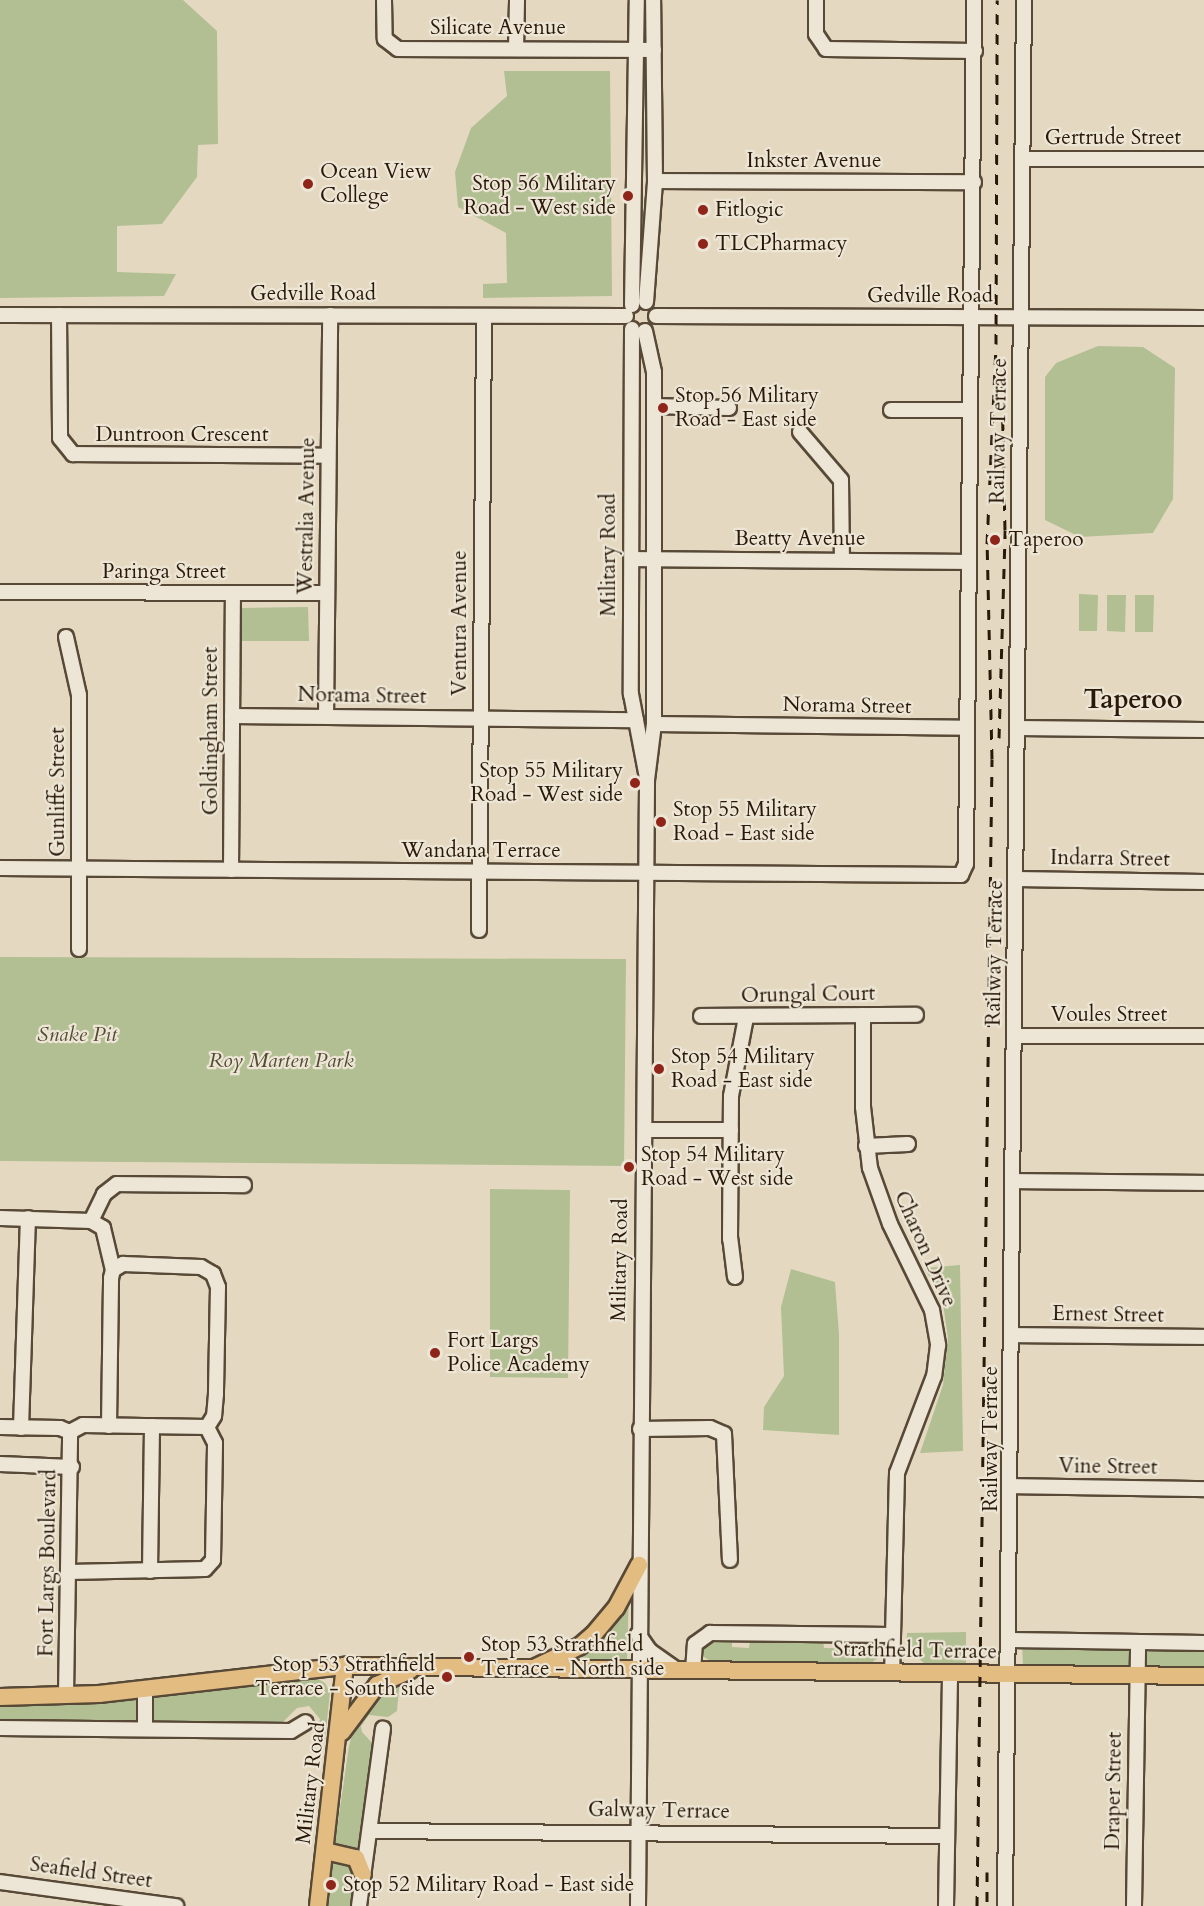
<!DOCTYPE html>
<style>
body{margin:0}
#map{position:relative;width:1204px;height:1906px;overflow:hidden;background:#e4d9c0;font-family:Cardo,serif}
div>[style]{position:absolute}
.green>*{inset:0;background:#b2bf93}
.roads{filter:drop-shadow(2px 0 #584937) drop-shadow(-2px 0 #584937) drop-shadow(0 2px #584937) drop-shadow(0 -2px #584937)}
.minor>*{height:14px;margin:-7px;padding:0 7px;transform-origin:7px;border-radius:7px;background:#ede6d6}
.major>*{height:16px;margin:-8px;padding:0 8px;transform-origin:8px;border-radius:8px;background:#e2bc80}
.rail>*{height:3px;margin-top:-1.5px;transform-origin:0;background:repeating-linear-gradient(90deg,#2a1909 0 10px,transparent 0 20px)}
.dots>*{width:16px;height:16px;translate:-50% -50%;box-sizing:border-box;border:3px solid #ede6d6;border-radius:50%}
span{translate:-50% -50%;white-space:nowrap;text-align:center;line-height:1.15;-webkit-text-stroke:4.5px #ede6d6;paint-order:stroke}
.street-label{font-size:21px;color:#2a1909}
.poi-label{font-size:21px;color:#2a1909}
.left{translate:0 -50%;text-align:left}
.right{translate:-100% -50%;text-align:right}
.park-label{font-size:21px;color:#534b32;font-style:italic}
.district-label{font-size:27px;color:#2a1909;font-weight:700}
</style>
<div id="map">
<div class="green">
<i style="clip-path:polygon(0 0,183px 0,217px 31px,218px 144px,198px 145px,197px 177px,162px 224px,117px 226px,117px 272px,176px 274px,164px 296px,0 298px)"></i>
<i style="clip-path:polygon(504px 71px,610px 71px,612px 296px,483px 298px,483px 284px,507px 283px,506px 233px,458px 207px,455px 172px,471px 128px,507px 96px)"></i>
<i style="clip-path:polygon(1098px 346px,1143px 347px,1175px 368px,1173px 499px,1153px 533px,1080px 537px,1045px 520px,1045px 377px,1056px 363px)"></i>
<i style="clip-path:polygon(1079px 594px,1098px 595px,1097px 631px,1079px 631px)"></i>
<i style="clip-path:polygon(1107px 595px,1126px 595px,1125px 632px,1107px 631px)"></i>
<i style="clip-path:polygon(1135px 595px,1154px 595px,1153px 632px,1135px 632px)"></i>
<i style="clip-path:polygon(308px 607px,309px 641px,238px 641px,238px 608px)"></i>
<i style="clip-path:polygon(0 957px,626px 959px,624px 1166px,0 1161px)"></i>
<i style="clip-path:polygon(490px 1189px,570px 1190px,568px 1378px,490px 1377px)"></i>
<i style="clip-path:polygon(960px 1265px,963px 1451px,920px 1453px,943px 1385px,948px 1338px,942px 1297px,924px 1268px)"></i>
<i style="clip-path:polygon(791px 1269px,835px 1282px,839px 1334px,839px 1435px,763px 1430px,764px 1407px,784px 1376px,781px 1307px)"></i>
<i style="clip-path:polygon(629px 1590px,627px 1660px,565px 1659px)"></i>
<i style="clip-path:polygon(966px 1632px,966px 1664px,925px 1664px,906px 1647px,907px 1633px)"></i>
<i style="clip-path:polygon(708px 1639px,732px 1639px,732px 1647px,749px 1648px,750px 1639px,823px 1640px,824px 1648px,841px 1648px,841px 1640px,877px 1640px,883px 1642px,885px 1653px,871px 1663px,712px 1662px,699px 1654px,700px 1645px)"></i>
<i style="clip-path:polygon(1022px 1642px,1131px 1643px,1131px 1668px,1023px 1668px)"></i>
<i style="clip-path:polygon(1146px 1645px,1204px 1646px,1204px 1667px,1146px 1667px)"></i>
<i style="clip-path:polygon(315px 1677px,325px 1683px,330px 1692px,325px 1740px,313px 1740px,320px 1719px,309px 1706px,297px 1708px,280px 1725px,155px 1724px,151px 1720px,152px 1696px)"></i>
<i style="clip-path:polygon(400px 1678px,397px 1711px,388px 1717px,369px 1715px,361px 1726px,362px 1732px,375px 1746px,361px 1857px,335px 1843px,349px 1746px,355px 1723px,381px 1686px)"></i>
<i style="clip-path:polygon(137px 1697px,138px 1723px,0 1723px,0 1702px)"></i>
<i style="clip-path:polygon(333px 1860px,350px 1860px,357px 1873px,353px 1906px,327px 1906px)"></i>
</div>
<div class="roads">
<div class="minor">
<i style="left:384px;top:0;width:39px;rotate:89deg"></i>
<i style="left:385px;top:39px;width:16px;rotate:38deg"></i>
<i style="left:398px;top:49px;width:256px;rotate:0.2deg"></i>
<i style="left:816px;top:0;width:34px;rotate:90deg"></i>
<i style="left:816px;top:34px;width:18px;rotate:56deg"></i>
<i style="left:826px;top:49px;width:149px;rotate:0.8deg"></i>
<i style="left:516px;top:49px;width:49px;rotate:-88.8deg"></i>
<i style="left:1023px;top:159px;width:181px"></i>
<i style="left:655px;top:181px;width:319px;rotate:0.2deg"></i>
<i style="left:646px;top:302px;width:121px;rotate:-85.7deg"></i>
<i style="left:655px;top:181px;width:181px;rotate:-90.6deg"></i>
<i style="left:632px;top:305px;width:305px;rotate:-89.1deg"></i>
<i style="left:0;top:315px;width:626px;rotate:0.09deg"></i>
<i style="left:59px;top:315px;width:123px;rotate:89.5deg"></i>
<i style="left:60px;top:438px;width:21px;rotate:51deg"></i>
<i style="left:73px;top:454px;width:255px;rotate:0.4deg"></i>
<i style="left:656px;top:316px;width:548px;rotate:0.21deg"></i>
<i style="left:632px;top:329px;width:365px;rotate:90.2deg"></i>
<i style="left:631px;top:694px;width:86px;rotate:79.2deg"></i>
<i style="left:654px;top:406px;width:75px;rotate:1.5deg"></i>
<i style="left:891px;top:410px;width:77px"></i>
<i style="left:800px;top:432px;width:63px;rotate:49.5deg"></i>
<i style="left:841px;top:480px;width:80px;rotate:89.3deg"></i>
<i style="left:632px;top:559px;width:336px;rotate:0.5deg"></i>
<i style="left:0;top:592px;width:327px;rotate:0.2deg"></i>
<i style="left:66px;top:637px;width:59px;rotate:77.4deg"></i>
<i style="left:79px;top:695px;width:254px;rotate:90deg"></i>
<i style="left:232px;top:716px;width:404px;rotate:0.6deg"></i>
<i style="left:326px;top:717px;width:402px;rotate:-89.4deg"></i>
<i style="left:654px;top:724px;width:313px;rotate:0.7deg"></i>
<i style="left:1018px;top:728px;width:186px;rotate:0.6deg"></i>
<i style="left:0;top:868px;width:961px;rotate:0.42deg"></i>
<i style="left:961px;top:875px;width:12px;rotate:-66deg"></i>
<i style="left:966px;top:864px;width:864px;rotate:-89.47deg"></i>
<i style="left:231px;top:870px;width:277px;rotate:-89.6deg"></i>
<i style="left:1016px;top:879px;width:188px;rotate:0.9deg"></i>
<i style="left:479px;top:930px;width:614px;rotate:-89.53deg"></i>
<i style="left:863px;top:1015px;width:92px;rotate:90deg"></i>
<i style="left:863px;top:1107px;width:61px;rotate:83.5deg"></i>
<i style="left:870px;top:1168px;width:59px;rotate:70.3deg"></i>
<i style="left:890px;top:1224px;width:96px;rotate:64deg"></i>
<i style="left:932px;top:1310px;width:36px;rotate:80deg"></i>
<i style="left:938px;top:1345px;width:31px;rotate:97deg"></i>
<i style="left:934px;top:1376px;width:104px;rotate:110.9deg"></i>
<i style="left:897px;top:1473px;width:200px;rotate:91.4deg"></i>
<i style="left:701px;top:1016px;width:215px;rotate:-0.3deg"></i>
<i style="left:1015px;top:1036px;width:189px"></i>
<i style="left:646px;top:1130px;width:85px"></i>
<i style="left:866px;top:1146px;width:42px;rotate:-2.7deg"></i>
<i style="left:1014px;top:1181px;width:190px;rotate:0.6deg"></i>
<i style="left:0;top:1218px;width:91px;rotate:1.9deg"></i>
<i style="left:91px;top:1221px;width:14px;rotate:30deg"></i>
<i style="left:103px;top:1228px;width:43px;rotate:76.6deg"></i>
<i style="left:91px;top:1221px;width:30px;rotate:-64deg"></i>
<i style="left:104px;top:1194px;width:16px;rotate:-38deg"></i>
<i style="left:117px;top:1184px;width:127px;rotate:0.5deg"></i>
<i style="left:735px;top:1277px;width:38px;rotate:-97deg"></i>
<i style="left:730px;top:1239px;width:143px;rotate:-89.6deg"></i>
<i style="left:731px;top:1096px;width:80px;rotate:-79.2deg"></i>
<i style="left:1012px;top:1335px;width:192px;rotate:0.6deg"></i>
<i style="left:109px;top:1426px;width:148px;rotate:-89.2deg"></i>
<i style="left:111px;top:1278px;width:8px;rotate:-76deg"></i>
<i style="left:113px;top:1270px;width:12px;rotate:-31deg"></i>
<i style="left:123px;top:1264px;width:78px;rotate:2.2deg"></i>
<i style="left:201px;top:1267px;width:14px;rotate:30deg"></i>
<i style="left:213px;top:1274px;width:14px;rotate:69deg"></i>
<i style="left:218px;top:1287px;width:107px;rotate:91.1deg"></i>
<i style="left:216px;top:1394px;width:22px;rotate:95deg"></i>
<i style="left:214px;top:1416px;width:13px;rotate:122deg"></i>
<i style="left:0;top:1427px;width:60px;rotate:1deg"></i>
<i style="left:60px;top:1428px;width:11px;rotate:22deg"></i>
<i style="left:21px;top:1428px;width:210px;rotate:-88.1deg"></i>
<i style="left:640px;top:1429px;width:70px;rotate:-0.8deg"></i>
<i style="left:710px;top:1428px;width:15px;rotate:23deg"></i>
<i style="left:724px;top:1434px;width:126px;rotate:87.3deg"></i>
<i style="left:0;top:1464px;width:72px;rotate:2.4deg"></i>
<i style="left:1011px;top:1486px;width:193px;rotate:0.9deg"></i>
<i style="left:150px;top:1571px;width:145px;rotate:-89.2deg"></i>
<i style="left:69px;top:1572px;width:136px;rotate:-1.3deg"></i>
<i style="left:205px;top:1569px;width:12px;rotate:-48deg"></i>
<i style="left:213px;top:1560px;width:117px;rotate:-89deg"></i>
<i style="left:215px;top:1443px;width:18px;rotate:-117deg"></i>
<i style="left:207px;top:1427px;width:124px;rotate:-179.1deg"></i>
<i style="left:83px;top:1425px;width:15px;rotate:152deg"></i>
<i style="left:638px;top:1634px;width:21px;rotate:55deg"></i>
<i style="left:650px;top:1651px;width:33px;rotate:35deg"></i>
<i style="left:1010px;top:1640px;width:194px;rotate:0.9deg"></i>
<i style="left:693px;top:1671px;width:27px;rotate:-86deg"></i>
<i style="left:695px;top:1644px;width:19px;rotate:-36deg"></i>
<i style="left:710px;top:1633px;width:181px;rotate:0.6deg"></i>
<i style="left:66px;top:1695px;width:263px;rotate:-89.1deg"></i>
<i style="left:0;top:1728px;width:291px;rotate:0.6deg"></i>
<i style="left:291px;top:1731px;width:17px;rotate:-31deg"></i>
<i style="left:145px;top:1729px;width:41px;rotate:-90deg"></i>
<i style="left:371px;top:1831px;width:576px;rotate:0.5deg"></i>
<i style="left:0;top:1882px;width:178px;rotate:7.8deg"></i>
<i style="left:359px;top:1906px;width:179px;rotate:-82.3deg"></i>
<i style="left:638px;top:1906px;width:1126px;rotate:-89.54deg"></i>
<i style="left:647px;top:780px;width:56px;rotate:-82.9deg"></i>
<i style="left:654px;top:724px;width:352px;rotate:-90deg"></i>
<i style="left:654px;top:372px;width:42px;rotate:-102.4deg"></i>
<i style="left:946px;top:1906px;width:232px;rotate:-89deg"></i>
<i style="left:1005px;top:1906px;width:1906px;rotate:-89.43deg"></i>
<i style="left:1134px;top:1906px;width:263px;rotate:-89.1deg"></i>
</div>
<div class="major">
<i style="left:536px;top:1667px;width:49px;rotate:-25.5deg"></i>
<i style="left:580px;top:1646px;width:18px;rotate:-41deg"></i>
<i style="left:594px;top:1634px;width:34px;rotate:-50deg"></i>
<i style="left:616px;top:1608px;width:49px;rotate:-61.9deg"></i>
<i style="left:0;top:1697px;width:99px;rotate:-1.7deg"></i>
<i style="left:99px;top:1694px;width:248px;rotate:-6.5deg"></i>
<i style="left:345px;top:1666px;width:859px;rotate:0.67deg"></i>
<i style="left:342px;top:1732px;width:59px;rotate:-53.3deg"></i>
<i style="left:377px;top:1685px;width:36px;rotate:-24deg"></i>
<i style="left:325px;top:1851px;width:32px;rotate:13deg"></i>
<i style="left:356px;top:1858px;width:18px;rotate:68deg"></i>
<i style="left:318px;top:1906px;width:242px;rotate:-83.6deg"></i>
</div>
</div>
<div class="rail">
<i style="left:999px;top:738px;width:208px;rotate:-88.3deg"></i>
<i style="left:1005px;top:530px;width:149px;rotate:-91.2deg"></i>
<i style="left:987px;top:1872px;width:34px;rotate:90deg"></i>
<i style="left:977px;top:1906px;width:1147px;rotate:-89.25deg"></i>
<i style="left:992px;top:759px;width:215px;rotate:-91.3deg"></i>
<i style="left:987px;top:544px;width:200px;rotate:-87.4deg"></i>
<i style="left:996px;top:344px;width:344px;rotate:-89.8deg"></i>
</div>
<div class="dots">
<i style="left:308px;top:184px;background:#8f2418"></i>
<i style="left:628px;top:196px;background:#8f2418"></i>
<i style="left:703px;top:210px;background:#8f2418"></i>
<i style="left:703px;top:244px;background:#8f2418"></i>
<i style="left:663px;top:408px;background:#8f2418"></i>
<i style="left:995px;top:540px;background:#8f2418"></i>
<i style="left:635px;top:783px;background:#8f2418"></i>
<i style="left:661px;top:822px;background:#8f2418"></i>
<i style="left:659px;top:1069px;background:#8f2418"></i>
<i style="left:629px;top:1167px;background:#8f2418"></i>
<i style="left:435px;top:1353px;background:#8f2418"></i>
<i style="left:469px;top:1657px;background:#8f2418"></i>
<i style="left:447px;top:1677px;background:#8f2418"></i>
<i style="left:331px;top:1885px;background:#8f2418"></i>
</div>
<div class="street-label">
<span style="left:498px;top:28px">Silicate Avenue</span>
<span style="left:1113px;top:138px">Gertrude Street</span>
<span style="left:814px;top:161px">Inkster Avenue</span>
<span style="left:313px;top:294px">Gedville Road</span>
<span style="left:930px;top:296px">Gedville Road</span>
<span style="left:999px;top:431px;rotate:-89deg">Railway Terrace</span>
<span style="left:182px;top:435px">Duntroon Crescent</span>
<span style="left:307px;top:516px;rotate:-89deg">Westralia Avenue</span>
<span style="left:800px;top:539px">Beatty Avenue</span>
<span style="left:609px;top:555px;rotate:-90deg">Military Road</span>
<span style="left:164px;top:572px">Paringa Street</span>
<span style="left:460px;top:623px;rotate:-90deg">Ventura Avenue</span>
<span style="left:362px;top:696px;rotate:1deg">Norama Street</span>
<span style="left:847px;top:706px;rotate:1deg">Norama Street</span>
<span style="left:211px;top:731px;rotate:-90deg">Goldingham Street</span>
<span style="left:58px;top:792px;rotate:-90deg">Gunliffe Street</span>
<span style="left:481px;top:851px">Wandana Terrace</span>
<span style="left:1110px;top:859px;rotate:1deg">Indarra Street</span>
<span style="left:995px;top:953px;rotate:-89deg">Railway Terrace</span>
<span style="left:808px;top:995px;rotate:-1deg">Orungal Court</span>
<span style="left:1109px;top:1015px">Voules Street</span>
<span style="left:925px;top:1249px;rotate:66deg">Charon Drive</span>
<span style="left:620px;top:1260px;rotate:-89deg">Military Road</span>
<span style="left:1108px;top:1315px;rotate:1deg">Ernest Street</span>
<span style="left:991px;top:1439px;rotate:-90deg">Railway Terrace</span>
<span style="left:1108px;top:1467px;rotate:1deg">Vine Street</span>
<span style="left:48px;top:1563px;rotate:-89deg">Fort Largs Boulevard</span>
<span style="left:915px;top:1651px;rotate:1deg">Strathfield Terrace</span>
<span style="left:311px;top:1783px;rotate:-83deg">Military Road</span>
<span style="left:1114px;top:1791px;rotate:-89deg">Draper Street</span>
<span style="left:659px;top:1811px;rotate:1deg">Galway Terrace</span>
<span style="left:91px;top:1873px;rotate:8deg">Seafield Street</span>
</div>
<div class="poi-label">
<span class="left" style="left:320px;top:184px">Ocean View<br>College</span>
<span class="right" style="left:616px;top:196px">Stop 56 Military<br>Road - West side</span>
<span class="left" style="left:715px;top:210px">Fitlogic</span>
<span class="left" style="left:715px;top:244px">TLCPharmacy</span>
<span class="left" style="left:675px;top:408px">Stop 56 Military<br>Road - East side</span>
<span class="left" style="left:1008px;top:540px">Taperoo</span>
<span class="right" style="left:623px;top:783px">Stop 55 Military<br>Road - West side</span>
<span class="left" style="left:673px;top:822px">Stop 55 Military<br>Road - East side</span>
<span class="left" style="left:671px;top:1069px">Stop 54 Military<br>Road - East side</span>
<span class="left" style="left:641px;top:1167px">Stop 54 Military<br>Road - West side</span>
<span class="left" style="left:447px;top:1353px">Fort Largs<br>Police Academy</span>
<span class="left" style="left:481px;top:1657px">Stop 53 Strathfield<br>Terrace - North side</span>
<span class="right" style="left:435px;top:1677px">Stop 53 Strathfield<br>Terrace - South side</span>
<span class="left" style="left:343px;top:1885px">Stop 52 Military Road - East side</span>
</div>
<div class="park-label">
<span style="left:77px;top:1035px">Snake Pit</span>
<span style="left:281px;top:1061px">Roy Marten Park</span>
</div>
<div class="district-label">
<span style="left:1133px;top:700px">Taperoo</span>
</div>
</div>
